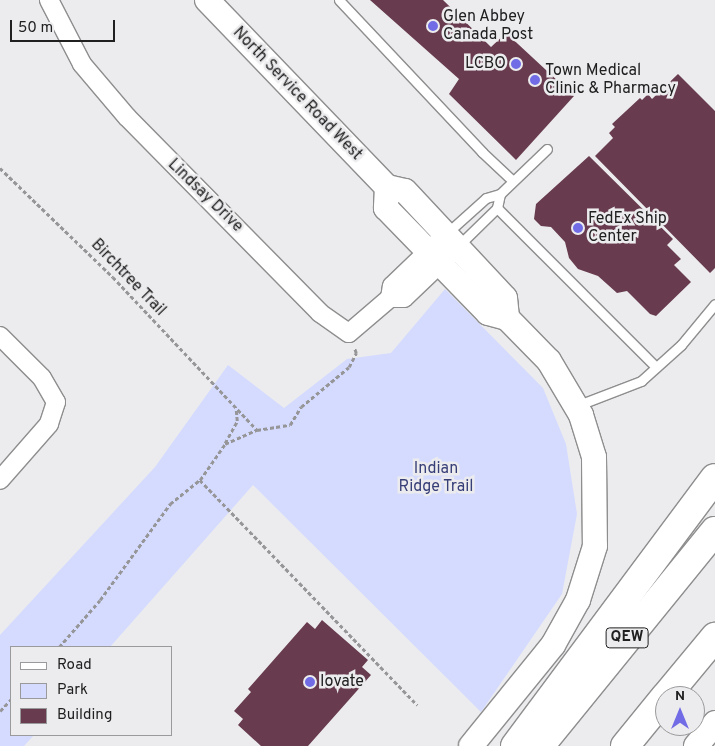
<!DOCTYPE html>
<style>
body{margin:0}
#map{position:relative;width:715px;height:746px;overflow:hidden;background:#ececee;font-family:Overpass,sans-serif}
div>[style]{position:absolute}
.green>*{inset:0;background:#d4dbff}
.building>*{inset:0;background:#683c4e}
.path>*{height:2.5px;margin-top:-1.25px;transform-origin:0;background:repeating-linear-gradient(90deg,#969698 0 4px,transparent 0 6.5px)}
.roads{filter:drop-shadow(1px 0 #8e8e8f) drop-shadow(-1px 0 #8e8e8f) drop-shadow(0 1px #8e8e8f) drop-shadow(0 -1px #8e8e8f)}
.lane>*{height:9px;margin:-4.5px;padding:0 4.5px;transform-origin:4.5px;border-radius:4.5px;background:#fff}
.street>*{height:18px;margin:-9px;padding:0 9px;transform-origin:9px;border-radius:9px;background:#fff}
.secondary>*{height:24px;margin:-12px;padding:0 12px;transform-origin:12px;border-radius:12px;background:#fff}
.highway>*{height:28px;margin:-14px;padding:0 14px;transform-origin:14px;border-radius:14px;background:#fff}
.dots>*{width:14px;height:14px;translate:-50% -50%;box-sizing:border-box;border:2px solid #ececee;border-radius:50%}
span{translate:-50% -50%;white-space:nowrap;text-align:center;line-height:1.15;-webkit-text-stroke:5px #ececee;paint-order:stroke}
.shield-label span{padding:1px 4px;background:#ececee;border:1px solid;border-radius:4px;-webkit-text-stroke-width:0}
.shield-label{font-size:15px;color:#202021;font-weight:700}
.poi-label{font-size:16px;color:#202021}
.left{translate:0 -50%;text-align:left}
.right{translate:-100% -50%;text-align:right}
.street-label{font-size:16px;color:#202021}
.park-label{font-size:16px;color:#373f78}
.legend{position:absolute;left:10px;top:646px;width:162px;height:90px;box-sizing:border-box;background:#ececee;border:1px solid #9a9a9c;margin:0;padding:6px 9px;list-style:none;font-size:15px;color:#202021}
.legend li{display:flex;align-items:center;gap:10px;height:25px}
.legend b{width:25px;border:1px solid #9a9a9c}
.north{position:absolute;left:655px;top:686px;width:50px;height:50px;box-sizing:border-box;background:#ececee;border:1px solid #9a9a9c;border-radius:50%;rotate:0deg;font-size:14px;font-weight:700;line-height:20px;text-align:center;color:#202021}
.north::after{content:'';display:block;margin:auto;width:18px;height:22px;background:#716be5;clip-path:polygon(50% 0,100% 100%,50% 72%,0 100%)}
.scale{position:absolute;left:10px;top:20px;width:105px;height:22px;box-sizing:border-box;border:2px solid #202021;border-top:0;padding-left:6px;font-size:15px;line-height:18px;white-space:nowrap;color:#202021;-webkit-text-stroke:4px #ececee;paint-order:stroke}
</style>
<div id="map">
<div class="green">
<i style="clip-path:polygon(445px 289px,543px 388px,566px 444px,577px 514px,562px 594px,481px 712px,253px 485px,110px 647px,11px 647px,11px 735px,34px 735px,24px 746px,0 746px,0 635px,155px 467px,228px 365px,284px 408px,347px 359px,391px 353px)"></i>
</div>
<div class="building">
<i style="clip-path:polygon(370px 0,443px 0,491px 47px,506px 33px,574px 96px,516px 160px,449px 94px,459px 79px)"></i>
<i style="clip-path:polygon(678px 74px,715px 111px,715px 268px,710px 273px,595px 156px,613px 138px,609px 133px,615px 127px,612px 124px,640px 98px,642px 100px,648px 94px,652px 99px)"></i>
<i style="clip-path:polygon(589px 156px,673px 239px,667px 245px,681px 259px,674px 265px,691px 282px,656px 316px,650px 314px,627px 291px,617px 293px,598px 276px,578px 269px,569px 258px,565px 242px,551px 227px,541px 226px,534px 219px,536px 204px)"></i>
<i style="clip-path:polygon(322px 620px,368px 660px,362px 667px,371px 675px,308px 746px,261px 746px,238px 725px,243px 719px,234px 711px,251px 692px,248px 689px,307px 622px,315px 629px)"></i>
</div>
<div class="path">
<i style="left:0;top:168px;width:157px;rotate:44deg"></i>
<i style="left:113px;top:277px;width:210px;rotate:46.7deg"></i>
<i style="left:225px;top:443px;width:25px;rotate:-61deg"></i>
<i style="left:237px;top:421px;width:12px;rotate:-95deg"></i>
<i style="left:200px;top:480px;width:313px;rotate:46deg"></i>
<i style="left:59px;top:647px;width:62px;rotate:-48.9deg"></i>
<i style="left:100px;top:600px;width:119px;rotate:-53.9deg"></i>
<i style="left:170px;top:504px;width:38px;rotate:-39deg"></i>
<i style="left:200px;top:480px;width:44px;rotate:-55.2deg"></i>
<i style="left:225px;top:444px;width:35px;rotate:-24deg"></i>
<i style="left:257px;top:430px;width:33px;rotate:-9deg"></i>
<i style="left:290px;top:425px;width:21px;rotate:-59deg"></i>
<i style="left:301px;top:407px;width:62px;rotate:-39.8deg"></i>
<i style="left:349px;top:367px;width:16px;rotate:-63deg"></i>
<i style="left:356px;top:353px;width:6px;rotate:-108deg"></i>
<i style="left:0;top:711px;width:16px;rotate:-47deg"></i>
</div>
<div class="roads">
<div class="lane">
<i style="left:339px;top:0;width:209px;rotate:46.7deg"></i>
<i style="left:482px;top:152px;width:42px;rotate:43.1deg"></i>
<i style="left:497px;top:208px;width:225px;rotate:45deg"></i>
<i style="left:447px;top:233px;width:52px;rotate:-41.9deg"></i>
<i style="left:486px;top:198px;width:15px;rotate:-16deg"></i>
<i style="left:500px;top:194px;width:65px;rotate:-43.8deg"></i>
<i style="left:457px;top:247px;width:56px;rotate:-44.3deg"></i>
<i style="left:497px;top:208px;width:14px;rotate:-78deg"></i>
<i style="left:576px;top:406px;width:70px;rotate:-21deg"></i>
<i style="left:641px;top:381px;width:54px;rotate:-42deg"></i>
<i style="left:681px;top:345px;width:53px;rotate:-50.3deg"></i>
</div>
<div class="street">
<i style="left:49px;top:0;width:72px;rotate:62.7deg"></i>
<i style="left:82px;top:64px;width:70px;rotate:49.7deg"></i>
<i style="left:127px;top:117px;width:275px;rotate:45.4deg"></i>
<i style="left:320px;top:313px;width:35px;rotate:35deg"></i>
<i style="left:349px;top:333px;width:54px;rotate:-40.5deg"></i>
<i style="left:390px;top:298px;width:14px"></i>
<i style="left:404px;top:298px;width:62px;rotate:-43.7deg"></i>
<i style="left:390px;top:298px;width:12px;rotate:-81deg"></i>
<i style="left:392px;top:286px;width:74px;rotate:-43.9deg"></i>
<i style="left:0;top:336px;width:59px;rotate:45deg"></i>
<i style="left:42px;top:378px;width:28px;rotate:60deg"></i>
<i style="left:56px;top:402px;width:23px;rotate:108deg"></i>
<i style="left:49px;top:424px;width:74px;rotate:131.2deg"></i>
</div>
<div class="secondary">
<i style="left:207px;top:0;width:260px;rotate:46.1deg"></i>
<i style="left:387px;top:187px;width:18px;rotate:13deg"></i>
<i style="left:405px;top:191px;width:146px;rotate:46.9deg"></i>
<i style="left:505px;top:298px;width:20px;rotate:84deg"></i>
<i style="left:387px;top:187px;width:21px;rotate:93deg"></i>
<i style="left:386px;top:208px;width:146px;rotate:45.8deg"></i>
<i style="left:488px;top:313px;width:20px;rotate:15deg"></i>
<i style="left:507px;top:318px;width:60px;rotate:45.7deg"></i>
<i style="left:549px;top:361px;width:63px;rotate:59.3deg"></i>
<i style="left:581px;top:415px;width:44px;rotate:72.8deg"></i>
<i style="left:594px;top:457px;width:89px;rotate:89.4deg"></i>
<i style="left:595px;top:546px;width:57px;rotate:107.5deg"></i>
<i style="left:578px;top:600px;width:51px;rotate:119.1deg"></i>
<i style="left:553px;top:645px;width:130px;rotate:129.1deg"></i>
<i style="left:696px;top:746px;width:30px;rotate:-50deg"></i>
</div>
<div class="highway">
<i style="left:666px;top:696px;width:77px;rotate:-50.3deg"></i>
<i style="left:515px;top:746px;width:334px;rotate:-53.3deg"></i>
<i style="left:540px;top:746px;width:277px;rotate:-50.9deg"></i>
<i style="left:625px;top:746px;width:63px;rotate:-50.8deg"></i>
</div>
</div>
<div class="dots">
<i style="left:433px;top:26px;background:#716be5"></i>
<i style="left:516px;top:64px;background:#716be5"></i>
<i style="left:535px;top:80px;background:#716be5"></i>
<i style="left:578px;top:228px;background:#716be5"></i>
<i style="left:310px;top:682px;background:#716be5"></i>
</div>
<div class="shield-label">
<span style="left:627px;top:638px">QEW</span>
</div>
<div class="poi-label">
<span class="left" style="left:443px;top:26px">Glen Abbey<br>Canada Post</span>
<span class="right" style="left:506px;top:64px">LCBO</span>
<span class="left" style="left:545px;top:80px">Town Medical<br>Clinic &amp; Pharmacy</span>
<span class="left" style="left:588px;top:228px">FedEx Ship<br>Center</span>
<span class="left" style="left:320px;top:682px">Iovate</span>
</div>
<div class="street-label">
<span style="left:297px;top:94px;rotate:46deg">North Service Road West</span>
<span style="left:205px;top:196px;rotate:44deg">Lindsay Drive</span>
<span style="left:128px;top:278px;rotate:46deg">Birchtree Trail</span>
</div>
<div class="park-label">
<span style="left:436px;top:478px">Indian<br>Ridge Trail</span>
</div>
<ul class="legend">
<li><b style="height:6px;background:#fff"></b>Road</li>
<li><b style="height:14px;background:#d4dbff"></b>Park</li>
<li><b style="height:14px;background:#683c4e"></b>Building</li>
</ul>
<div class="north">N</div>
<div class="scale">50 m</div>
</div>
